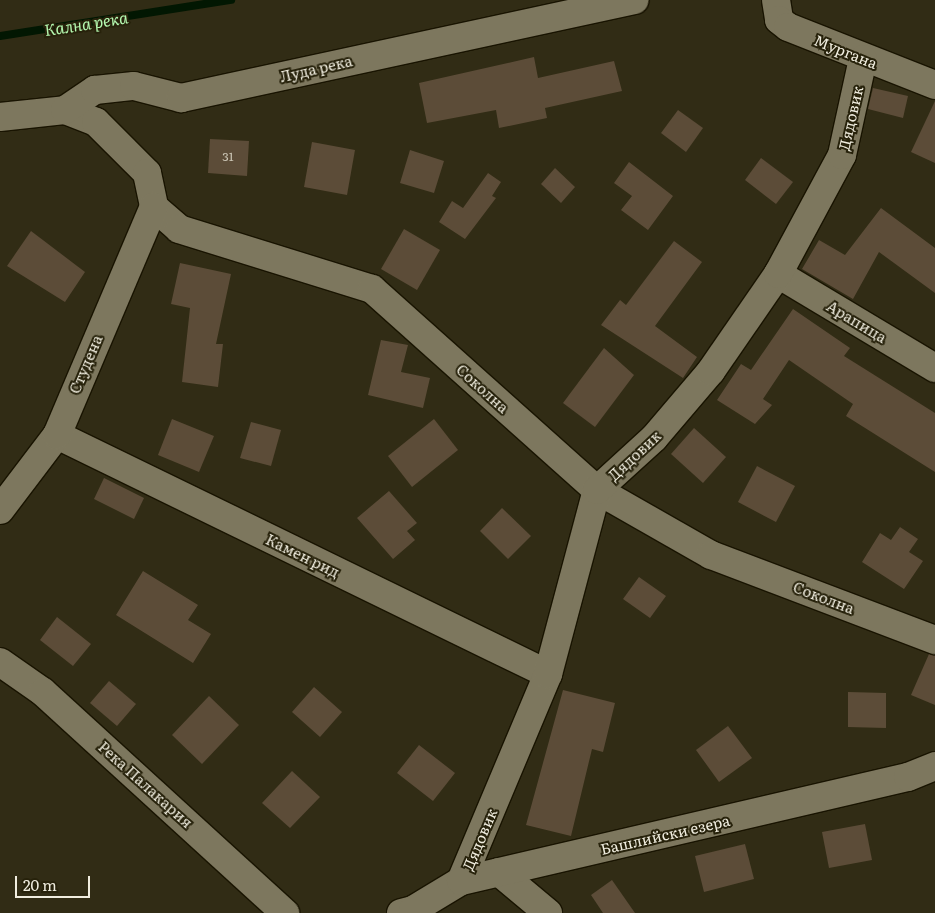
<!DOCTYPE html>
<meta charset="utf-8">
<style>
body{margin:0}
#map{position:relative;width:935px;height:913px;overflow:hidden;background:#312c15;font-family:Literata,serif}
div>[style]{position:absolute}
.stream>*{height:8px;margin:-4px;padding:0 4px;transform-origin:4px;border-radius:4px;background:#021702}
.building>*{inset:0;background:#5c4c38}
.roads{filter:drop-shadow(1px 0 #191401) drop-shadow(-1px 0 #191401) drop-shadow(0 1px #191401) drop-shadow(0 -1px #191401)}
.street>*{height:28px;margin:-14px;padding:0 14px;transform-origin:14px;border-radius:14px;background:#7d775e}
span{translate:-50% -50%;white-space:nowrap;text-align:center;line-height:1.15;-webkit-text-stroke:4px #27220b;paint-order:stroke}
.number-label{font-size:12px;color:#cbc5b5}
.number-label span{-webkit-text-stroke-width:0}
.street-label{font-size:15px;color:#f0eddf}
.water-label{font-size:16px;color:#b5f9b0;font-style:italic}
.scale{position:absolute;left:15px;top:876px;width:75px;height:22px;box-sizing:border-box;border:2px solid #f0eddf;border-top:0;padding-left:6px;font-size:15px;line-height:18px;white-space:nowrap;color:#f0eddf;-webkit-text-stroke:4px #27220b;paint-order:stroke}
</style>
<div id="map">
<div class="stream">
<i style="left:0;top:36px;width:234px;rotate:-8.9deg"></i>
</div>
<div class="building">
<i style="clip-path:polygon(534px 57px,538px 78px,614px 61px,622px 91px,545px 108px,547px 118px,499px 128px,496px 110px,427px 123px,419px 83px)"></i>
<i style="clip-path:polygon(873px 88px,908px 96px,903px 118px,868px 109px)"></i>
<i style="clip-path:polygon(935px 101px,935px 163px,911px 152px)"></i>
<i style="clip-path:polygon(678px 110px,703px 128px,686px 152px,661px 133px)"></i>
<i style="clip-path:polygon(210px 139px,249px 141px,247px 176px,208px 173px)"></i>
<i style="clip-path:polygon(312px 142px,355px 150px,347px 195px,304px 187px)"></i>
<i style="clip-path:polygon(410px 150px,444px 161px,434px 193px,400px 183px)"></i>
<i style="clip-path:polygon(761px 158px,793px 182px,776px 204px,745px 180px)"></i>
<i style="clip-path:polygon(629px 162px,673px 196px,648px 230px,621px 210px,632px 196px,614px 183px)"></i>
<i style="clip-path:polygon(555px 168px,575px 187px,561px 203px,541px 184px)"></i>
<i style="clip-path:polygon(488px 173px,501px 182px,492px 196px,496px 198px,465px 239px,439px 222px,452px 201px,463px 208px)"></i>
<i style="clip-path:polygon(881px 208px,935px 248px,935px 293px,879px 252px,853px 299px,802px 269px,819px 240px,845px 255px)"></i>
<i style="clip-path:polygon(404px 229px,440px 250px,417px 290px,381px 269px)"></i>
<i style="clip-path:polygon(31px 231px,85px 272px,65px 302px,7px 266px)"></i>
<i style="clip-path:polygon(674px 241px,702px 262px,655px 326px,697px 357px,683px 378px,601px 325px,620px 300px,626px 305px)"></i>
<i style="clip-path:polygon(180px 263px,231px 274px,216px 344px,223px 344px,218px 387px,182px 382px,190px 308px,171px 304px)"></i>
<i style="clip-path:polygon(793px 309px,850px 348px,844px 356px,935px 413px,935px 472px,846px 416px,853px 404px,789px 360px,763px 399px,772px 405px,755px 424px,717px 400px,741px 364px,751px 370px)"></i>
<i style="clip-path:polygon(381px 340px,408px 345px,401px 372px,430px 378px,423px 408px,368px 395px)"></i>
<i style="clip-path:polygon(604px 348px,634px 375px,595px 427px,563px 403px)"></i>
<i style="clip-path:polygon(172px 419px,214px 436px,199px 472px,158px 455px)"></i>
<i style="clip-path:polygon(434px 419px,458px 450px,412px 487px,388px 456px)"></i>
<i style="clip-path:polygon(251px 422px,281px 430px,271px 466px,240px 458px)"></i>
<i style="clip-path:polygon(694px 428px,726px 457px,703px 483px,671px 454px)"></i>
<i style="clip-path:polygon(757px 466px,795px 486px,776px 522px,738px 502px)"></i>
<i style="clip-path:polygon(104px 478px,144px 498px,134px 519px,94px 499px)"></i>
<i style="clip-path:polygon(389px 491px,417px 523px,407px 531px,415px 540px,393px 559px,357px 518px)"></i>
<i style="clip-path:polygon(502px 508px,531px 536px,508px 559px,480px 531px)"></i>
<i style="clip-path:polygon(900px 527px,918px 539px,909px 552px,923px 561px,904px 589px,862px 562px,880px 533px,891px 540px)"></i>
<i style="clip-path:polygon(143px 571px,198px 605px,188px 620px,211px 634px,193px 663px,116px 615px)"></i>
<i style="clip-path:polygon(639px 577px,666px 596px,650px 618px,623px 599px)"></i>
<i style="clip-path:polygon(57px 617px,91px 644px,73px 666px,40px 640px)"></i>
<i style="clip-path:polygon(929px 654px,935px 655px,935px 705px,911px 695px)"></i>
<i style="clip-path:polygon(109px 681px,136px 704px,117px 726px,90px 703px)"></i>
<i style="clip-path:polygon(314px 687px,342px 712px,320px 737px,292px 712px)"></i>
<i style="clip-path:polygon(563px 690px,615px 703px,603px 752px,592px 749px,571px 836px,526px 825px)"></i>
<i style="clip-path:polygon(848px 692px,886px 693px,886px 728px,848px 727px)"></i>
<i style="clip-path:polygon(209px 696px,239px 725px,202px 764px,172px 735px)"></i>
<i style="clip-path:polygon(728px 726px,752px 758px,719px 782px,696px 750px)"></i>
<i style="clip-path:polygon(419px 745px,455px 773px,433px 801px,397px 773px)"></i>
<i style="clip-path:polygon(292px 771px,320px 797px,290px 828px,262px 803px)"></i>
<i style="clip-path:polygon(865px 824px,872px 860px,829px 868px,822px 832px)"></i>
<i style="clip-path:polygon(745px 844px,754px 879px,704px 892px,695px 856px)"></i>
<i style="clip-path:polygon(612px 880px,635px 913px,603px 913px,591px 895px)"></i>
</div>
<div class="roads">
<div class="street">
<i style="left:776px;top:0;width:20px;rotate:81deg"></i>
<i style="left:779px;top:20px;width:11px;rotate:38deg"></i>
<i style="left:788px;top:27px;width:158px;rotate:21.5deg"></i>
<i style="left:65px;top:110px;width:33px;rotate:21deg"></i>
<i style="left:96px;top:122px;width:72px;rotate:45deg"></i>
<i style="left:147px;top:173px;width:35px;rotate:78deg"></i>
<i style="left:154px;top:207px;width:33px;rotate:41deg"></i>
<i style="left:179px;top:229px;width:202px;rotate:17.3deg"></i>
<i style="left:372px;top:289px;width:302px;rotate:41.8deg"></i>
<i style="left:597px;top:490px;width:131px;rotate:29.7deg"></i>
<i style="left:711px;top:555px;width:240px;rotate:20.8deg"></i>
<i style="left:0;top:117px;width:65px;rotate:-6.1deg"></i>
<i style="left:65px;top:110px;width:36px;rotate:-34deg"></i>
<i style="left:95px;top:90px;width:39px;rotate:-6deg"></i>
<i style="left:134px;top:86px;width:49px;rotate:14.3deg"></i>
<i style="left:181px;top:98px;width:464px;rotate:-12.2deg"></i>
<i style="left:778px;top:274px;width:183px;rotate:30.9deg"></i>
<i style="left:57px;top:435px;width:546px;rotate:25.96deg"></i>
<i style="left:0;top:510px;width:94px;rotate:-52.8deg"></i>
<i style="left:57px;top:435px;width:248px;rotate:-67deg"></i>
<i style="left:0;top:662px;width:52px;rotate:34.9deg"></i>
<i style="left:43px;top:692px;width:328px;rotate:42.4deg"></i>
<i style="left:499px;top:872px;width:64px;rotate:39.9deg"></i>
<i style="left:461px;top:881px;width:225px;rotate:-67.2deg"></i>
<i style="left:548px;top:674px;width:190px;rotate:-75.1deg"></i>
<i style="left:597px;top:490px;width:77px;rotate:-42.4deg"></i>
<i style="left:654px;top:438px;width:88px;rotate:-49.6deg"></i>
<i style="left:711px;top:371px;width:118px;rotate:-55.4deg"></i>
<i style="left:778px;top:274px;width:135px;rotate:-61.7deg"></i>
<i style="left:842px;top:155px;width:98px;rotate:-77.7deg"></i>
<i style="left:401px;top:913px;width:12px;rotate:-14deg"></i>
<i style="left:413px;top:910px;width:56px;rotate:-31.1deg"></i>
<i style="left:461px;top:881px;width:459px;rotate:-13.1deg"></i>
<i style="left:908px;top:777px;width:29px;rotate:-22deg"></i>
</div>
</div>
<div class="number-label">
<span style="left:228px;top:157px">31</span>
</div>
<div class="street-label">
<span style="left:846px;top:51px;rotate:22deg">Мургана</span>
<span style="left:316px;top:68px;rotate:-13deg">Луда река</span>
<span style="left:850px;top:118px;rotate:-77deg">Дядовик</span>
<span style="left:857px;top:321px;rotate:31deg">Арапица</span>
<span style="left:85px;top:364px;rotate:-67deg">Студена</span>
<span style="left:483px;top:388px;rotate:42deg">Соколна</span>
<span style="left:634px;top:455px;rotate:-43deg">Дядовик</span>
<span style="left:303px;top:555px;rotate:26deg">Камен рид</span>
<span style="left:824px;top:597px;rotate:21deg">Соколна</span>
<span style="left:146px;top:784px;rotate:42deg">Река Палакария</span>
<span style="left:665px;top:834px;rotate:-13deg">Башлийски езера</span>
<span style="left:479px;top:839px;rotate:-67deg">Дядовик</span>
</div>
<div class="water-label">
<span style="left:86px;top:23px;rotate:-9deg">Кална река</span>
</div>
<div class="scale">20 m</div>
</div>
